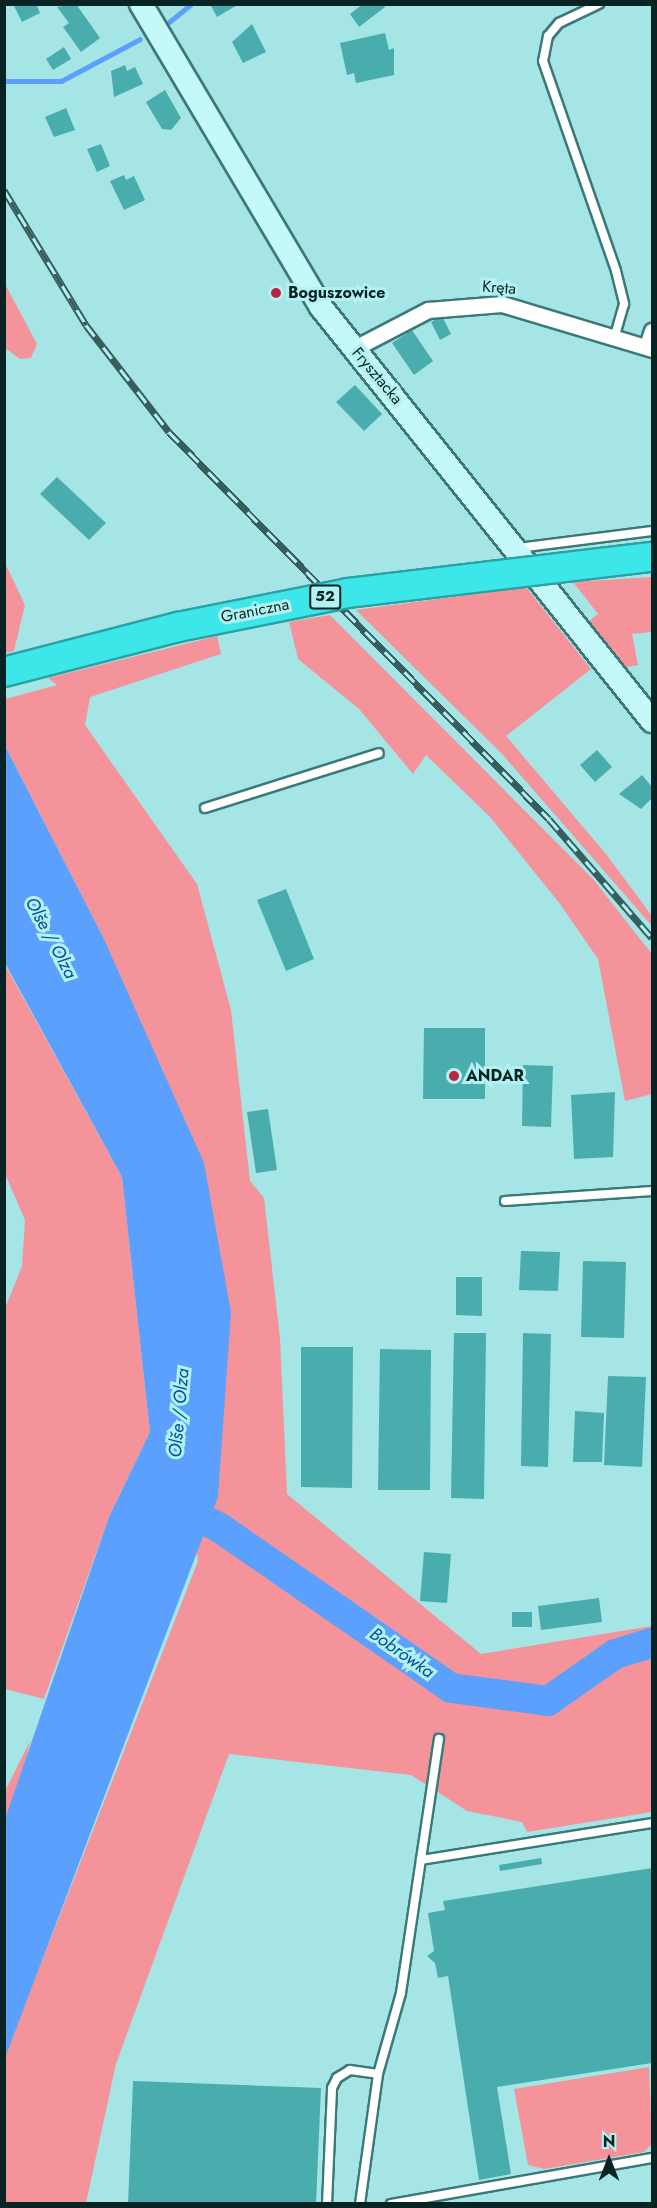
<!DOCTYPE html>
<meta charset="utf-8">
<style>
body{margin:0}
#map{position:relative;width:657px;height:2208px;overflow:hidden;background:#a6e5e5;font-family:Jost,sans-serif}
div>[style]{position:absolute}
.green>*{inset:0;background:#f4949a}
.water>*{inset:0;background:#5aa0fc}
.stream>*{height:5px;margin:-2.5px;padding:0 2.5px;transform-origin:2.5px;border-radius:2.5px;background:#5aa0fc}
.river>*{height:30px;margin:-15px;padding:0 15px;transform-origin:15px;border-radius:15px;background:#5aa0fc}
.building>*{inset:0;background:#49adae}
.roads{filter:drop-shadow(2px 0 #3b7979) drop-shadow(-2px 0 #3b7979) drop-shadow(0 2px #3b7979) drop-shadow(0 -2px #3b7979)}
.lane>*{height:8px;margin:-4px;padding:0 4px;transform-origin:4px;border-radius:4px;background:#fff}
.street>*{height:15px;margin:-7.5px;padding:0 7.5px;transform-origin:7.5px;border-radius:7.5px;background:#fff}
.secondary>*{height:22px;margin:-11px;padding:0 11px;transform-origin:11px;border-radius:11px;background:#c5f8f8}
.rail>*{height:7px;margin-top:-3.5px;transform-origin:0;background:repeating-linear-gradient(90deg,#b3f2f2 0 14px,#375d5d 0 28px);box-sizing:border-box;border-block:2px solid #375d5d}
.bridges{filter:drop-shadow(2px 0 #2aa2a3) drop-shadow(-2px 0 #2aa2a3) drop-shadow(0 2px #2aa2a3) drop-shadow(0 -2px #2aa2a3)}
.highway-bridge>*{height:28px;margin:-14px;padding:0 14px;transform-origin:14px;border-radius:14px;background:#3de6e8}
.dots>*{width:16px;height:16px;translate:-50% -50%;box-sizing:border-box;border:3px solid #b3f2f2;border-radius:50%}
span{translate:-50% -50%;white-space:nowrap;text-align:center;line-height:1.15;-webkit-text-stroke:6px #b3f2f2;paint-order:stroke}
.shield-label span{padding:2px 4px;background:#b3f2f2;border:2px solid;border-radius:4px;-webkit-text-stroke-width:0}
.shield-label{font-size:15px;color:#082323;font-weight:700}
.street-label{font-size:16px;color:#082323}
.poi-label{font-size:16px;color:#082323;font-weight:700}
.left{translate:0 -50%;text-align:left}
.water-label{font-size:18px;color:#044ea0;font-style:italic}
.frame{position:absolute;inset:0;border:6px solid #082323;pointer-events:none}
.north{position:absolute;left:579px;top:2130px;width:60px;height:60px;-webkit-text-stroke:4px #b3f2f2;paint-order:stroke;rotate:0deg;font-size:16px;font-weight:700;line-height:24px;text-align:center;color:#082323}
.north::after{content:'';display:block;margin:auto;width:21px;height:27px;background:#082323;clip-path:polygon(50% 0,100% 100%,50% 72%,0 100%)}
</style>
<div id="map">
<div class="green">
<i style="clip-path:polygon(5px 284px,37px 344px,31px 358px,20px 359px,5px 348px)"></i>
<i style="clip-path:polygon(4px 561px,25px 605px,14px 651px,5px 653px)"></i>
<i style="clip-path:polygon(652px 577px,652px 632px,632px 634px,638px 665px,623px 668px,588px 622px,598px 614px,573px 582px)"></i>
<i style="clip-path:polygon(526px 587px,591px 669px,506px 736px,606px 854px,652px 916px,652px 926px,502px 754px,356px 610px)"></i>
<i style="clip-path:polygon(330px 615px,593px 879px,652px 954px,652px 1094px,625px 1101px,598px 959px,560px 904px,490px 817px,426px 755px,413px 774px,359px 709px,298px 659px,289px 622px)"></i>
<i style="clip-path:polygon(217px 636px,221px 654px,90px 697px,85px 725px,197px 884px,231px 1010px,250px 1181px,264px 1198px,280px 1338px,287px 1494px,481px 1654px,652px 1626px,652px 1812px,527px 1832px,522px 1822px,467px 1811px,411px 1775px,229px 1754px,116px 2064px,86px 2203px,5px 2203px,4px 2058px,198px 1561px,103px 937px,5px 746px,5px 699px,57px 685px,48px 678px)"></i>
<i style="clip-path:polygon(4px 963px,122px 1177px,150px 1432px,109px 1517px,44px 1699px,5px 1689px,4px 1311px,22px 1266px,25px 1220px,5px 1174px)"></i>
<i style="clip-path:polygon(30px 1741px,20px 1786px,5px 1819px,5px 1791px)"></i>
<i style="clip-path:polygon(649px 2067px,652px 2144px,644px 2152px,544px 2169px,528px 2165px,514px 2089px)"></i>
</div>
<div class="water">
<i style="clip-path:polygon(5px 746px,103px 937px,204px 1163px,231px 1312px,218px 1497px,5px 2058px,5px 1819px,109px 1517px,150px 1432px,122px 1177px,5px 963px)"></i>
</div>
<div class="stream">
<i style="left:169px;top:22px;width:28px;rotate:-39deg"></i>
<i style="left:4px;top:81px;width:57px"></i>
<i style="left:61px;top:81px;width:89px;rotate:-28deg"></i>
</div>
<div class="river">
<i style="left:173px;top:1504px;width:53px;rotate:27.1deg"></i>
<i style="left:220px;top:1528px;width:281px;rotate:34.7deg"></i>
<i style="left:451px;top:1688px;width:98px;rotate:7.6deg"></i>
<i style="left:548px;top:1701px;width:82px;rotate:-35deg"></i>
<i style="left:615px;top:1654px;width:39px;rotate:-17deg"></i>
</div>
<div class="building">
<i style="clip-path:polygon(13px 4px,36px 4px,40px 13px,22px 22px)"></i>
<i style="clip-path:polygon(76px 4px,100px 38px,81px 52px,63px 27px,69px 23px,57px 7px)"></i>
<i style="clip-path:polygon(210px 4px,239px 4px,217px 17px)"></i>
<i style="clip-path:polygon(363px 4px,383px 4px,385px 7px,359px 27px,350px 14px)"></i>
<i style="clip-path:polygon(252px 24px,266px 52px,243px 63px,232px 42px)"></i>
<i style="clip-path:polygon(385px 33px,389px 50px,394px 48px,394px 75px,356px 83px,354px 73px,347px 75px,340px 43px)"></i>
<i style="clip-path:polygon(64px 47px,71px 59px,53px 70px,46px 59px)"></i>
<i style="clip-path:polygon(125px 65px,127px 71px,135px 67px,143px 84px,114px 97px,111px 71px)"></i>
<i style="clip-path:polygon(165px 90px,181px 118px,171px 130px,162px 129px,146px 102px)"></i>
<i style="clip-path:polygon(66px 108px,75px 130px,54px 137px,45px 117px)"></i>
<i style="clip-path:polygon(101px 144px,110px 166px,97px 172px,87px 149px)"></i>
<i style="clip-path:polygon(124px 175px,126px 180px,134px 176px,145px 200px,124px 210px,110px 181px)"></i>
<i style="clip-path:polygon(442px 316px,451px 334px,440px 340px,431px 322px)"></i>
<i style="clip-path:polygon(412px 330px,433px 361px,414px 375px,392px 343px)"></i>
<i style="clip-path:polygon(355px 385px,382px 414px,364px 431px,336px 402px)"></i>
<i style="clip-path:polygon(57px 477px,106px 523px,89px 540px,40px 494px)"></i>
<i style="clip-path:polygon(597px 750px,612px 767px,595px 782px,580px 765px)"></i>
<i style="clip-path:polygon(642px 775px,652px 787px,652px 798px,641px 809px,619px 794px)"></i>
<i style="clip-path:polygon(286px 889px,314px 959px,286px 971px,257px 900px)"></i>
<i style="clip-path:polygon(424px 1028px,485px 1028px,485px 1099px,423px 1099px)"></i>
<i style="clip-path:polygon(523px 1065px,553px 1066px,551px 1127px,522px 1126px)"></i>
<i style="clip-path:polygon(615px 1092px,613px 1157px,574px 1159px,571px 1095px)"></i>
<i style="clip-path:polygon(268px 1109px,277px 1170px,256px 1173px,247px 1112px)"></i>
<i style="clip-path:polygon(521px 1251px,560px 1252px,558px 1291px,519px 1290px)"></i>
<i style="clip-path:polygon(583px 1261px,626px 1262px,624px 1338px,581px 1337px)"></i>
<i style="clip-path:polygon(456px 1277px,482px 1277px,482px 1316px,456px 1315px)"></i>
<i style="clip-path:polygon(454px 1333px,486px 1333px,484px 1499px,451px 1498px)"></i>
<i style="clip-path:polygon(523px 1333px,551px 1334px,548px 1467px,521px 1466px)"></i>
<i style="clip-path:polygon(301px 1347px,353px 1347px,352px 1488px,301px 1487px)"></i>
<i style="clip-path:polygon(380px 1349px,431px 1350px,430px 1490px,378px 1490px)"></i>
<i style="clip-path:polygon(608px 1376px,646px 1377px,642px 1467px,604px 1465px)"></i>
<i style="clip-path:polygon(575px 1411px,604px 1413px,602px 1462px,573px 1462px)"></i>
<i style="clip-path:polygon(424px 1552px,451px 1554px,447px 1603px,420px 1601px)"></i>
<i style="clip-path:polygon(599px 1598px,602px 1622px,541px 1630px,538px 1606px)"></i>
<i style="clip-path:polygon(512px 1612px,532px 1612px,532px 1627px,512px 1627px)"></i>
<i style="clip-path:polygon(541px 1858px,542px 1864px,500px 1871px,499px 1865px)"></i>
<i style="clip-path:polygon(652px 1868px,652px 2063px,497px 2087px,511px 2174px,479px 2180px,448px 1976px,438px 1978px,435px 1963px,427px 1956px,434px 1951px,428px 1913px,445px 1910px,443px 1901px)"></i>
<i style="clip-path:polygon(133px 2081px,321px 2088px,316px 2204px,128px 2204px)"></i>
</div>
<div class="roads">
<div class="lane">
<i style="left:599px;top:4px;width:44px;rotate:154.6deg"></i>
<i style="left:559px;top:23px;width:17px;rotate:130deg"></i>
<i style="left:548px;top:36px;width:25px;rotate:101deg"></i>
<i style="left:543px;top:61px;width:222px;rotate:70.8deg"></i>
<i style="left:616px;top:271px;width:34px;rotate:76deg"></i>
<i style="left:624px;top:304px;width:33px;rotate:106deg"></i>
<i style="left:518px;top:548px;width:135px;rotate:-7.2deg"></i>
<i style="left:205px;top:808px;width:182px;rotate:-17.5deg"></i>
<i style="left:505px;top:1201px;width:147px;rotate:-3.9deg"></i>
<i style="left:421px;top:1860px;width:234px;rotate:-9.1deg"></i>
<i style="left:327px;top:2204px;width:116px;rotate:-87.5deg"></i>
<i style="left:332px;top:2088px;width:11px;rotate:-63deg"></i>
<i style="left:337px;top:2078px;width:15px;rotate:-32deg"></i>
<i style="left:350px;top:2070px;width:28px;rotate:8deg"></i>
<i style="left:360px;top:2204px;width:131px;rotate:-82.1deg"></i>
<i style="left:378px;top:2074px;width:84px;rotate:-74.1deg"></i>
<i style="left:401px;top:1993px;width:257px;rotate:-81.5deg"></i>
<i style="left:391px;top:2204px;width:265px;rotate:-10deg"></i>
</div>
<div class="street">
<i style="left:647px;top:346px;width:16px;rotate:-72deg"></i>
<i style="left:353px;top:349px;width:85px;rotate:-27.5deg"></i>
<i style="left:428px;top:310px;width:74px;rotate:-4.6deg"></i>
<i style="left:502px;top:304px;width:157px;rotate:16.7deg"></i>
</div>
<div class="secondary">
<i style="left:141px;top:4px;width:352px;rotate:59.3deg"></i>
<i style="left:321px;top:307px;width:530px;rotate:51.36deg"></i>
</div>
</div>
<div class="rail">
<i style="left:4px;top:190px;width:158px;rotate:58.7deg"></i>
<i style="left:86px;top:325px;width:135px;rotate:52.2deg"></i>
<i style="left:169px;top:432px;width:542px;rotate:45.52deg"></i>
<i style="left:549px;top:819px;width:157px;rotate:49.1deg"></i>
</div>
<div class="bridges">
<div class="highway-bridge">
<i style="left:4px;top:672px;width:180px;rotate:-14.5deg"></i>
<i style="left:178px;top:627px;width:173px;rotate:-11.3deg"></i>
<i style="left:348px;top:593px;width:306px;rotate:-6.8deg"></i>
</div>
</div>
<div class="dots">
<i style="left:276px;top:293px;background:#b72541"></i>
<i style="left:454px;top:1076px;background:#b72541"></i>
</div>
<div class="shield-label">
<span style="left:325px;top:597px">52</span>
</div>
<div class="street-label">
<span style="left:499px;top:288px;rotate:4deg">Kręta</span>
<span style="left:377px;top:376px;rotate:50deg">Frysztacka</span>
<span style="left:255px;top:611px;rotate:-11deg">Graniczna</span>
</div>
<div class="poi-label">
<span class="left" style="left:288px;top:293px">Boguszowice</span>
<span class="left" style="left:466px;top:1076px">ANDAR</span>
</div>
<div class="water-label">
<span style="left:51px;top:938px;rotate:62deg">Olše / Olza</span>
<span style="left:179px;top:1413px;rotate:-85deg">Olše / Olza</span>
<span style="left:402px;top:1653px;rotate:35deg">Bobrówka</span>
</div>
<div class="frame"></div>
<div class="north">N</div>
</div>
